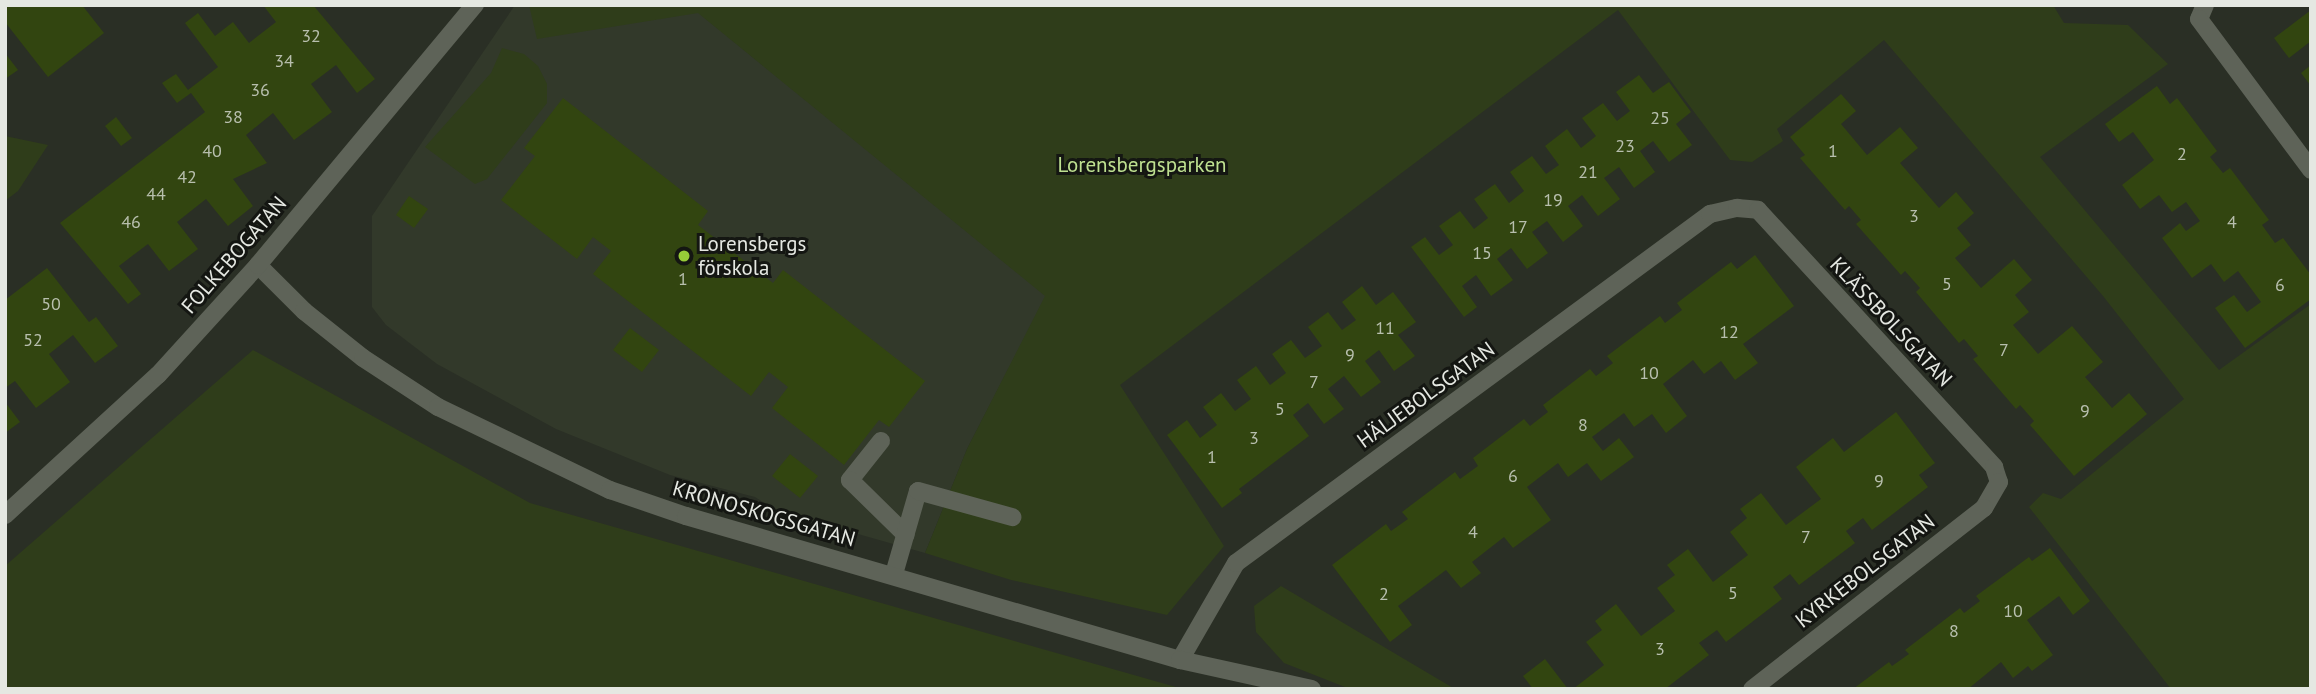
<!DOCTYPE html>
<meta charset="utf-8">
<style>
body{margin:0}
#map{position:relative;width:2316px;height:694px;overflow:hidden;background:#2a2f25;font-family:"PT Sans",sans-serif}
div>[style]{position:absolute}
.built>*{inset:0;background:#32392a}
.green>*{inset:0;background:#2f3d1a}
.building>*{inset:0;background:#324510}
.service>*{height:18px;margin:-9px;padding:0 9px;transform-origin:9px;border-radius:9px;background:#5e6358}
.minor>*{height:18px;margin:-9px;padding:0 9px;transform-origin:9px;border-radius:9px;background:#5e6358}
.tertiary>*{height:18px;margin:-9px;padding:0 9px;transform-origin:9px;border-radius:9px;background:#5e6358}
.dots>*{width:19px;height:19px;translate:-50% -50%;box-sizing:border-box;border:4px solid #141612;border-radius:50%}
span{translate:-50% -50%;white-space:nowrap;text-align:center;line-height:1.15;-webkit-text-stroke:6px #141612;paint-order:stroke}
.number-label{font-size:18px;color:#b8bfae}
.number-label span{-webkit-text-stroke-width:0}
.park-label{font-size:21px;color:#bee090}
.poi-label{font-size:21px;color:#e5e8e2}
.left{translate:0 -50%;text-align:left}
.street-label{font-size:21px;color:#e5e8e2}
.frame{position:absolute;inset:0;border:7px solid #e5e8e2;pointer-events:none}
</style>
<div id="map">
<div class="built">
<i style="clip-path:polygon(515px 5px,689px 5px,1046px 296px,967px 449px,925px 553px,777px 511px,755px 497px,670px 475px,556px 429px,437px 364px,386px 325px,372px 307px,372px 216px)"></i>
</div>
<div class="green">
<i style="clip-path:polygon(529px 5px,2053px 5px,2064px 23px,2128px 25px,2168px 64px,2040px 157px,2219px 370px,2311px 304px,2311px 689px,2171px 689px,2029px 507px,2043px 493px,2061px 499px,2184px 399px,2103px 296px,1884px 40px,1777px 129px,1783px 141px,1752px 162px,1730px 160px,1618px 10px,1120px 385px,1224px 546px,1167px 615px,1011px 580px,925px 553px,967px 449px,1045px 296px,698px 13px,537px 39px)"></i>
<i style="clip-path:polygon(502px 48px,524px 54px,538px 66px,547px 84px,547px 103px,487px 179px,475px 184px,425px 147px,491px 73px)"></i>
<i style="clip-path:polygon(5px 136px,48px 145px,18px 191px,5px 201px)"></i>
<i style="clip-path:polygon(253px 350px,530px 503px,1183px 689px,5px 689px,5px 566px)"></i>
<i style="clip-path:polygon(1281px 586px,1438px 679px,1455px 689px,1350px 689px,1284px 663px,1256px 632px,1254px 606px)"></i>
</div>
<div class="building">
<i style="clip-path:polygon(5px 5px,82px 5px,104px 33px,48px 77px,5px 22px)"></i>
<i style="clip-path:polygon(263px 5px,313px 5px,375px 79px,357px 93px,336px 65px,311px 84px,332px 112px,294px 140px,273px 113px,246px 135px,267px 163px,233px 179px,253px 206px,228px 226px,206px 199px,177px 222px,198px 249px,169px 271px,148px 244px,132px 256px,119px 266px,141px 294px,128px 304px,60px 223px,205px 112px,191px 93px,177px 103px,162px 83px,176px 74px,188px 90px,218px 67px,185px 23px,198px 13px,215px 36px,233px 22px,249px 43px,276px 22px)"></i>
<i style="clip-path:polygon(2311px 10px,2311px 41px,2289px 58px,2274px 38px)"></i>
<i style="clip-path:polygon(5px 53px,18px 70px,5px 79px)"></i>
<i style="clip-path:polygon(2311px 65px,2311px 86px,2301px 73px)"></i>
<i style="clip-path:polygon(1639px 75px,1653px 93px,1669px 82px,1691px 112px,1676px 124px,1692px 145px,1669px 162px,1653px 141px,1640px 151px,1655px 172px,1634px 188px,1619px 167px,1604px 178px,1620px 199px,1598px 216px,1582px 195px,1568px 206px,1583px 226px,1563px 242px,1547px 221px,1532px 232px,1548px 253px,1527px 269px,1511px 248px,1497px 259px,1513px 280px,1491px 296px,1476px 275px,1462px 286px,1477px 307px,1464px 317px,1411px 247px,1425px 237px,1439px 255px,1453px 245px,1439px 226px,1460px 211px,1474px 229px,1488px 218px,1474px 199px,1495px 184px,1509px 203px,1524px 191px,1510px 172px,1532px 156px,1546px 174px,1559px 165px,1545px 146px,1567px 129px,1581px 148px,1596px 136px,1582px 118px,1603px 103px,1617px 121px,1630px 111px,1616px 92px)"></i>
<i style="clip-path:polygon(2157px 86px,2170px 104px,2177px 98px,2217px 151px,2210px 157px,2223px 173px,2230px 168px,2269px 220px,2262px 225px,2275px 243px,2283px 238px,2311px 275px,2311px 299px,2245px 348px,2215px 308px,2234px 295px,2247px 312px,2261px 302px,2238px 271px,2224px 282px,2211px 264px,2192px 278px,2162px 238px,2180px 223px,2186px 231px,2200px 221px,2186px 202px,2172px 212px,2159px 195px,2140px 209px,2122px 185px,2154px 160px,2133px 132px,2119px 142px,2105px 124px)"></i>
<i style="clip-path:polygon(1841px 94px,1856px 111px,1841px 124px,1867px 155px,1900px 127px,1918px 148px,1900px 163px,1939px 208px,1956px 192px,1974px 213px,1957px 228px,1971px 245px,1955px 258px,1981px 288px,2014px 259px,2032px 280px,2015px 295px,2029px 312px,2013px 325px,2038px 354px,2072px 326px,2103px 362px,2085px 377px,2112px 408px,2129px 393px,2147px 414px,2074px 476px,2030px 425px,2034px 421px,2020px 405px,2016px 409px,1973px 359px,1978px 356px,1964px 339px,1959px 343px,1916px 292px,1920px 288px,1905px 271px,1901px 275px,1856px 224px,1861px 220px,1849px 206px,1845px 210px,1800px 158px,1805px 155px,1790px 137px)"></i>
<i style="clip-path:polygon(563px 98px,708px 211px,698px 225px,773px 283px,783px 270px,925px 381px,889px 427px,879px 420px,844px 465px,772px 408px,788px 387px,769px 372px,751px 396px,593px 274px,611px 251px,593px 237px,577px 259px,501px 200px,535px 156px,524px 148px)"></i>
<i style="clip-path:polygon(116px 117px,132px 138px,121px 146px,105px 126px)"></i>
<i style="clip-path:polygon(409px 196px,428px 209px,414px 228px,396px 215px)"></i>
<i style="clip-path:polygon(1755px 255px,1794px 306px,1743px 344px,1758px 363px,1735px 380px,1721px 361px,1704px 374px,1693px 360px,1663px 384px,1687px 416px,1666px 433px,1652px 414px,1634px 427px,1624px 413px,1592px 437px,1603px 451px,1619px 438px,1634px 457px,1601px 481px,1587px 463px,1568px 477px,1558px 463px,1527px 487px,1551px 520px,1513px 548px,1504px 537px,1472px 562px,1481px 573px,1461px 588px,1446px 570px,1398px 606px,1412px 625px,1390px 642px,1332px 565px,1386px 524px,1391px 531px,1408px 519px,1402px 512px,1455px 472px,1460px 479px,1478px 466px,1473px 458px,1524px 419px,1530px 426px,1548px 412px,1543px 405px,1590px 369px,1596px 376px,1613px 363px,1607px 356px,1660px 316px,1665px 323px,1682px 310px,1677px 303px,1731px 262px,1737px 269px)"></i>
<i style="clip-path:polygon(47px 268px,89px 322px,96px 317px,118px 346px,95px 363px,73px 335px,49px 354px,70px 382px,36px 408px,15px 381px,5px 388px,5px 300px)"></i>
<i style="clip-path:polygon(1362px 286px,1376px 305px,1393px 292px,1416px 322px,1398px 335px,1415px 356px,1394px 371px,1379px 350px,1365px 361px,1381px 382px,1361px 397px,1344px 376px,1328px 389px,1344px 409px,1324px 424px,1308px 403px,1293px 415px,1309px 436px,1239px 489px,1242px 493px,1222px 508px,1167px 435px,1187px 420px,1200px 438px,1217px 425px,1203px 407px,1221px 393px,1235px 411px,1251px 399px,1237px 380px,1256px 366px,1270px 385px,1286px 373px,1272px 354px,1291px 340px,1305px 358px,1322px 346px,1308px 327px,1328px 312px,1342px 330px,1356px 320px,1342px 302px)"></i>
<i style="clip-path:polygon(630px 328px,659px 350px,642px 372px,613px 350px)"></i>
<i style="clip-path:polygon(5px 402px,20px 422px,5px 433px)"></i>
<i style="clip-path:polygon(1896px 412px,1935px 463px,1919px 475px,1928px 487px,1872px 530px,1863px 518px,1846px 531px,1855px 543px,1799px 585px,1790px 574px,1773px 587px,1782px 599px,1726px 642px,1717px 630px,1699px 643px,1709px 655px,1665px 689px,1573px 689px,1604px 665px,1586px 642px,1602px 630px,1595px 621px,1616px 604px,1641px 636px,1675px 611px,1657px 588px,1675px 575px,1667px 565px,1688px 549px,1713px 582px,1748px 555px,1730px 532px,1747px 518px,1740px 509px,1761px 493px,1786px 525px,1821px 499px,1796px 467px,1833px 438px,1844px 452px)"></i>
<i style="clip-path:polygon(790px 454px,818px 476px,800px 498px,772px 476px)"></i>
<i style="clip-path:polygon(2050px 548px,2090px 601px,2073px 615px,2059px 596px,2027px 620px,2053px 655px,2032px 671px,2028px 666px,2013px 678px,2001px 662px,1968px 689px,1853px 689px,1889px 662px,1892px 666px,1909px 654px,1905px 650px,1960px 608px,1964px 613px,1980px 601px,1976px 596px,2029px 557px,2032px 561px)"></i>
<i style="clip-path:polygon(1545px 659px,1568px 689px,1533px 689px,1523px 676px)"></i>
</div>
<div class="service">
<i style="left:881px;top:441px;width:50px;rotate:128.5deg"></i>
<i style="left:850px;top:480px;width:78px;rotate:44.5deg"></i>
<i style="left:894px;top:574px;width:86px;rotate:-73.9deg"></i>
<i style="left:918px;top:491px;width:98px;rotate:15.5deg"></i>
</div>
<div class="minor">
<i style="left:2205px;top:5px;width:15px;rotate:113deg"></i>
<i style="left:2199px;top:19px;width:188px;rotate:53.4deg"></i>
<i style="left:1180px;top:660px;width:112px;rotate:-60deg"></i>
<i style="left:1236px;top:563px;width:589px;rotate:-36.36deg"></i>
<i style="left:1710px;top:214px;width:28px;rotate:-13deg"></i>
<i style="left:1737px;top:208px;width:21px;rotate:5deg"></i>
<i style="left:1758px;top:210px;width:349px;rotate:47.4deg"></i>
<i style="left:1994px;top:467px;width:16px;rotate:72deg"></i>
<i style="left:1999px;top:482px;width:30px;rotate:120deg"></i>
<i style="left:1984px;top:508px;width:294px;rotate:142deg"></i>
</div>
<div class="tertiary">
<i style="left:258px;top:265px;width:65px;rotate:45deg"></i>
<i style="left:304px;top:311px;width:75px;rotate:38.5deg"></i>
<i style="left:363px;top:358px;width:90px;rotate:33.2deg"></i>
<i style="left:438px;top:407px;width:191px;rotate:25.8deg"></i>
<i style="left:610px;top:490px;width:80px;rotate:18.9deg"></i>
<i style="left:686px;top:516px;width:515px;rotate:16.25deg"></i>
<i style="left:1180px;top:660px;width:135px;rotate:12.4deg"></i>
<i style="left:5px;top:515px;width:207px;rotate:-42.5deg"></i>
<i style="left:158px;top:375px;width:149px;rotate:-47.7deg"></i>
<i style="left:258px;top:265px;width:339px;rotate:-50.2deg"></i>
</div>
<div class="dots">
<i style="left:684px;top:256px;background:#97cc38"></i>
</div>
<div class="number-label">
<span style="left:311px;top:36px">32</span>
<span style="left:284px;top:61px">34</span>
<span style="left:260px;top:90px">36</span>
<span style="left:233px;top:117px">38</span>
<span style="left:1660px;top:118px">25</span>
<span style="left:1625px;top:146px">23</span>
<span style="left:212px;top:151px">40</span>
<span style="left:1833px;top:151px">1</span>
<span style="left:2182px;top:154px">2</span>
<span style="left:1588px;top:172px">21</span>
<span style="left:187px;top:177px">42</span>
<span style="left:156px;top:194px">44</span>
<span style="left:1553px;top:200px">19</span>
<span style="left:1914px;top:216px">3</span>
<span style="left:131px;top:222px">46</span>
<span style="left:2232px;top:222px">4</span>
<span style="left:1518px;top:227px">17</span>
<span style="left:1482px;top:253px">15</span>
<span style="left:683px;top:279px">1</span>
<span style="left:1947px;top:284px">5</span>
<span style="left:2280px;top:285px">6</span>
<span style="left:51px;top:304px">50</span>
<span style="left:1385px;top:328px">11</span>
<span style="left:1729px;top:332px">12</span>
<span style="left:33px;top:340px">52</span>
<span style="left:2004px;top:350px">7</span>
<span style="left:1350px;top:355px">9</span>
<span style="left:1649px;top:373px">10</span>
<span style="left:1314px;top:382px">7</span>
<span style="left:1280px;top:409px">5</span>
<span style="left:2085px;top:411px">9</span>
<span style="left:1583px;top:425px">8</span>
<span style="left:1254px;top:438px">3</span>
<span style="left:1212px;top:457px">1</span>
<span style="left:1513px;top:476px">6</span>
<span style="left:1879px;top:481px">9</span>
<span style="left:1473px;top:532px">4</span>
<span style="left:1806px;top:537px">7</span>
<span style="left:1733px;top:593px">5</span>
<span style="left:1384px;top:594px">2</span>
<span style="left:2013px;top:611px">10</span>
<span style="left:1954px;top:631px">8</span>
<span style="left:1660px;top:649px">3</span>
</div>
<div class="park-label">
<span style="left:1142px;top:165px">Lorensbergsparken</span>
</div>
<div class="poi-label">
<span class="left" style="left:698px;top:256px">Lorensbergs<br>förskola</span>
</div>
<div class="street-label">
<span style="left:234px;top:255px;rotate:-49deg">FOLKEBOGATAN</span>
<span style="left:1891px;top:322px;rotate:47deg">KLÄSSBOLSGATAN</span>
<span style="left:1426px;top:395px;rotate:-36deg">HÄLJEBOLSGATAN</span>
<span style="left:764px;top:514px;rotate:16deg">KRONOSKOGSGATAN</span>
<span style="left:1865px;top:571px;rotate:-38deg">KYRKEBOLSGATAN</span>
</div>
<div class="frame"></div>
</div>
